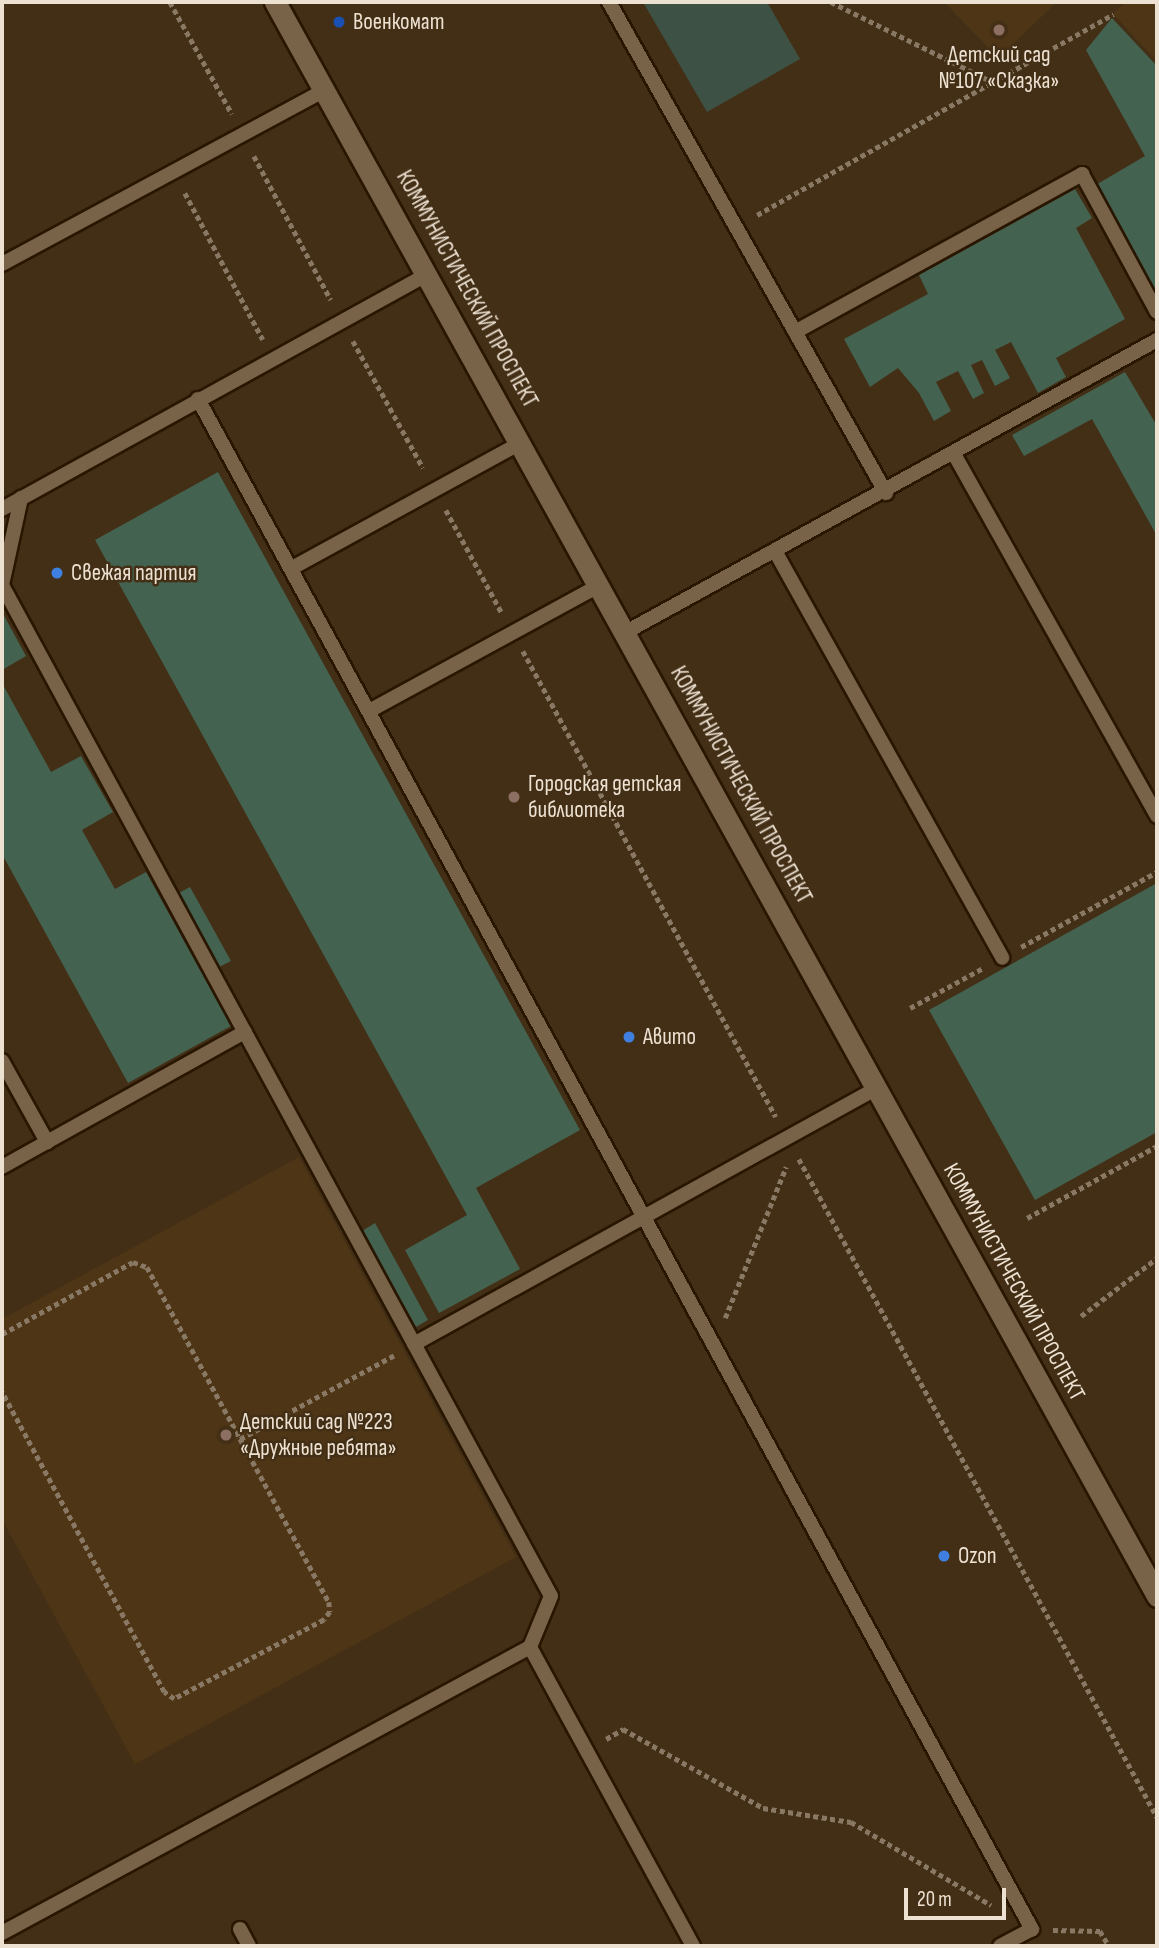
<!DOCTYPE html>
<meta charset="utf-8">
<style>
body{margin:0}
#map{position:relative;width:1159px;height:1948px;overflow:hidden;background:#432f16;font-family:"Sofia Sans Condensed",sans-serif}
div>[style]{position:absolute}
.built>*{inset:0;background:#4e3516}
.green>*{inset:0;background:#3e5145}
.forest>*{inset:0;background:#446250}
.path>*{height:4.5px;margin-top:-2.25px;transform-origin:0;background:repeating-linear-gradient(90deg,#897964 0 5px,transparent 0 8.5px)}
.roads{filter:drop-shadow(2px 0 #291600) drop-shadow(-2px 0 #291600) drop-shadow(0 2px #291600) drop-shadow(0 -2px #291600)}
.lane>*{height:14px;margin:-7px;padding:0 7px;transform-origin:7px;border-radius:7px;background:#786248}
.secondary>*{height:21px;margin:-10.5px;padding:0 10.5px;transform-origin:10.5px;border-radius:10.5px;background:#786248}
.dots>*{width:19px;height:19px;translate:-50% -50%;box-sizing:border-box;border:4px solid #432f16;border-radius:50%}
span{translate:-50% -50%;white-space:nowrap;text-align:center;line-height:1.15;-webkit-text-stroke:5px #432f16;paint-order:stroke}
.poi-label{font-size:23px;color:#ede1d2}
.left{translate:0 -50%;text-align:left}
.street-label{font-size:23px;color:#ede1d2}
.frame{position:absolute;inset:0;border:4px solid #ede1d2;pointer-events:none}
.scale{position:absolute;left:904px;top:1888px;width:102px;height:32px;box-sizing:border-box;border:4px solid #ede1d2;border-top:0;padding-left:9px;font-size:21px;line-height:24px;white-space:nowrap;color:#ede1d2;-webkit-text-stroke:5px #432f16;paint-order:stroke}
</style>
<div id="map">
<div class="built">
<i style="clip-path:polygon(944px 2px,1057px 2px,998px 58px)"></i>
<i style="clip-path:polygon(1125px 2px,1157px 2px,1157px 61px,1113px 14px)"></i>
<i style="clip-path:polygon(299px 1157px,516px 1557px,135px 1764px,2px 1519px,2px 1319px)"></i>
</div>
<div class="green">
<i style="clip-path:polygon(643px 2px,767px 2px,800px 59px,707px 112px)"></i>
</div>
<div class="forest">
<i style="clip-path:polygon(1112px 18px,1157px 66px,1157px 301px,1094px 186px,1145px 156px,1086px 50px)"></i>
<i style="clip-path:polygon(1075px 189px,1092px 218px,1076px 228px,1125px 319px,1056px 358px,1066px 377px,1038px 393px,1011px 342px,995px 350px,1010px 378px,995px 386px,982px 360px,971px 365px,984px 393px,973px 399px,958px 371px,936px 382px,951px 411px,934px 421px,919px 393px,898px 368px,870px 387px,844px 339px,928px 294px,919px 275px)"></i>
<i style="clip-path:polygon(1125px 372px,1157px 426px,1157px 536px,1092px 419px,1024px 456px,1012px 435px)"></i>
<i style="clip-path:polygon(218px 472px,580px 1130px,476px 1188px,520px 1269px,439px 1313px,405px 1250px,467px 1215px,95px 540px)"></i>
<i style="clip-path:polygon(2px 612px,26px 656px,2px 670px)"></i>
<i style="clip-path:polygon(2px 683px,51px 772px,81px 756px,113px 812px,82px 830px,115px 889px,146px 872px,231px 1026px,128px 1083px,2px 854px)"></i>
<i style="clip-path:polygon(1157px 883px,1157px 1132px,1035px 1200px,929px 1010px)"></i>
<i style="clip-path:polygon(190px 887px,231px 961px,217px 968px,177px 894px)"></i>
<i style="clip-path:polygon(375px 1223px,428px 1320px,416px 1327px,362px 1231px)"></i>
</div>
<div class="path">
<i style="left:170px;top:2px;width:128px;rotate:61deg"></i>
<i style="left:831px;top:2px;width:181px;rotate:26.3deg"></i>
<i style="left:254px;top:156px;width:163px;rotate:61.9deg"></i>
<i style="left:185px;top:193px;width:166px;rotate:62deg"></i>
<i style="left:757px;top:215px;width:409px;rotate:-29.4deg"></i>
<i style="left:353px;top:341px;width:145px;rotate:61.1deg"></i>
<i style="left:446px;top:510px;width:117px;rotate:61.5deg"></i>
<i style="left:523px;top:651px;width:530px;rotate:61.5deg"></i>
<i style="left:1021px;top:947px;width:155px;rotate:-28.9deg"></i>
<i style="left:910px;top:1008px;width:83px;rotate:-28.7deg"></i>
<i style="left:799px;top:1159px;width:749px;rotate:61.45deg"></i>
<i style="left:1027px;top:1218px;width:149px;rotate:-29deg"></i>
<i style="left:1081px;top:1316px;width:96px;rotate:-37.3deg"></i>
<i style="left:725px;top:1318px;width:163px;rotate:-68deg"></i>
<i style="left:2px;top:1334px;width:149px;rotate:-28.8deg"></i>
<i style="left:133px;top:1262px;width:15px;rotate:20deg"></i>
<i style="left:147px;top:1267px;width:381px;rotate:61.5deg"></i>
<i style="left:329px;top:1602px;width:10px;rotate:84deg"></i>
<i style="left:330px;top:1612px;width:10px;rotate:127deg"></i>
<i style="left:324px;top:1620px;width:170px;rotate:152.2deg"></i>
<i style="left:174px;top:1699px;width:12px;rotate:-145deg"></i>
<i style="left:164px;top:1692px;width:341px;rotate:-118.4deg"></i>
<i style="left:240px;top:1439px;width:176px;rotate:-28.5deg"></i>
<i style="left:606px;top:1739px;width:20px;rotate:-30deg"></i>
<i style="left:623px;top:1729px;width:161px;rotate:29.4deg"></i>
<i style="left:763px;top:1808px;width:89px;rotate:9deg"></i>
<i style="left:851px;top:1822px;width:163px;rotate:30.7deg"></i>
<i style="left:1053px;top:1930px;width:47px;rotate:1.2deg"></i>
<i style="left:1100px;top:1931px;width:17px;rotate:59deg"></i>
</div>
<div class="roads">
<div class="lane">
<i style="left:609px;top:2px;width:564px;rotate:60.57deg"></i>
<i style="left:2px;top:264px;width:367px;rotate:-28.3deg"></i>
<i style="left:795px;top:332px;width:328px;rotate:-28.8deg"></i>
<i style="left:1082px;top:174px;width:157px;rotate:61.5deg"></i>
<i style="left:198px;top:399px;width:1743px;rotate:61.41deg"></i>
<i style="left:1032px;top:1929px;width:36px;rotate:152deg"></i>
<i style="left:954px;top:454px;width:415px;rotate:60.7deg"></i>
<i style="left:21px;top:498px;width:89px;rotate:102.3deg"></i>
<i style="left:2px;top:585px;width:1150px;rotate:61.5deg"></i>
<i style="left:551px;top:1596px;width:55px;rotate:112.4deg"></i>
<i style="left:530px;top:1647px;width:341px;rotate:61.4deg"></i>
<i style="left:2px;top:509px;width:487px;rotate:-28.9deg"></i>
<i style="left:775px;top:551px;width:466px;rotate:60.8deg"></i>
<i style="left:292px;top:568px;width:262px;rotate:-28.7deg"></i>
<i style="left:626px;top:632px;width:606px;rotate:-28.81deg"></i>
<i style="left:369px;top:711px;width:263px;rotate:-28.6deg"></i>
<i style="left:2px;top:1061px;width:93px;rotate:60.9deg"></i>
<i style="left:2px;top:1167px;width:278px;rotate:-29.1deg"></i>
<i style="left:414px;top:1344px;width:529px;rotate:-28.94deg"></i>
<i style="left:240px;top:1929px;width:19px;rotate:62deg"></i>
<i style="left:2px;top:1933px;width:600px;rotate:-28.44deg"></i>
</div>
<div class="secondary">
<i style="left:275px;top:2px;width:1822px;rotate:61.04deg"></i>
</div>
</div>
<div class="dots">
<i style="left:339px;top:22px;background:#1a4fb4"></i>
<i style="left:999px;top:30px;background:#8d6e63"></i>
<i style="left:57px;top:573px;background:#3f7fe0"></i>
<i style="left:514px;top:797px;background:#8d6e63"></i>
<i style="left:629px;top:1037px;background:#3f7fe0"></i>
<i style="left:226px;top:1435px;background:#8d6e63"></i>
<i style="left:944px;top:1556px;background:#3f7fe0"></i>
</div>
<div class="poi-label">
<span class="left" style="left:353px;top:22px">Военкомат</span>
<span style="left:999px;top:68px">Детский сад<br>№107 «Сказка»</span>
<span class="left" style="left:71px;top:573px">Свежая партия</span>
<span class="left" style="left:528px;top:797px">Городская детская<br>библиотека</span>
<span class="left" style="left:643px;top:1037px">Авито</span>
<span class="left" style="left:240px;top:1435px">Детский сад №223<br>«Дружные ребята»</span>
<span class="left" style="left:958px;top:1556px">Ozon</span>
</div>
<div class="street-label">
<span style="left:467px;top:289px;rotate:61deg">КОММУНИСТИЧЕСКИЙ ПРОСПЕКТ</span>
<span style="left:741px;top:785px;rotate:61deg">КОММУНИСТИЧЕСКИЙ ПРОСПЕКТ</span>
<span style="left:1014px;top:1282px;rotate:61deg">КОММУНИСТИЧЕСКИЙ ПРОСПЕКТ</span>
</div>
<div class="frame"></div>
<div class="scale">20 m</div>
</div>
